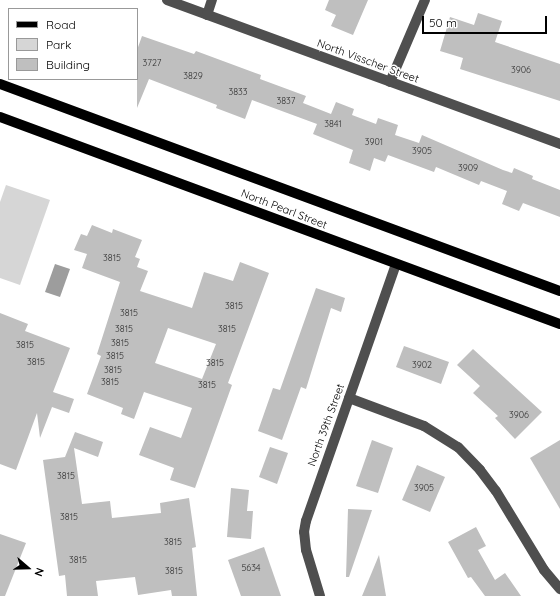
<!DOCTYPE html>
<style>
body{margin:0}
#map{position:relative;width:560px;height:596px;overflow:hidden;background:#fff;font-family:Quicksand,sans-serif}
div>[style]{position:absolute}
.green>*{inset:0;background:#d6d6d6}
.water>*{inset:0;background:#9d9d9d}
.building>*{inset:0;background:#bfbfbf}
.minor>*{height:10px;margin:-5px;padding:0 5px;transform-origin:5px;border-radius:5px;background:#4f4f4f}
.major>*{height:10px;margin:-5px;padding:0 5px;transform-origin:5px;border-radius:5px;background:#000}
span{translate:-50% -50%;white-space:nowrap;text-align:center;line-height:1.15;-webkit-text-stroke:3px #fff;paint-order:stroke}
.number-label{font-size:9px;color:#303030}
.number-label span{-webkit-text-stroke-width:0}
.street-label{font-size:11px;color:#000}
.legend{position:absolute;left:8px;top:8px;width:130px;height:72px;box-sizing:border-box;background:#fff;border:1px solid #999;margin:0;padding:5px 7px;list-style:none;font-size:12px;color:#000}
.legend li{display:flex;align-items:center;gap:8px;height:20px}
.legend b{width:20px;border:1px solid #999}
.north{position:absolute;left:8px;top:548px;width:40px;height:40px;-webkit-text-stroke:3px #fff;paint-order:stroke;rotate:110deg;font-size:11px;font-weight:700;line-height:16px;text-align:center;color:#000}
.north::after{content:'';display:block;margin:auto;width:14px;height:18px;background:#000;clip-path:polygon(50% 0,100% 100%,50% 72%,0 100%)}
.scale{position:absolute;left:422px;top:16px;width:125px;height:18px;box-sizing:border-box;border:2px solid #000;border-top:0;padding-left:5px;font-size:12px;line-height:14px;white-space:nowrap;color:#000;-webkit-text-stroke:3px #fff;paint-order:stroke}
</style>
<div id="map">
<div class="green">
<i style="clip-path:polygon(6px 185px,50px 200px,20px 285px,0 278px,0 202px)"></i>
</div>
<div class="water">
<i style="clip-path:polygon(55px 264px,70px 269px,60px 297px,45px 292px)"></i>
</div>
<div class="building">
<i style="clip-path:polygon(329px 0,368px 0,353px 35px,331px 26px,336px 15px,325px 10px)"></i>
<i style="clip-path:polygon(478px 13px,502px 21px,495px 42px,560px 64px,560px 101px,460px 69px,463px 58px,440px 51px,450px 17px,474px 25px)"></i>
<i style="clip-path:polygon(142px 36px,194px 54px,196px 51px,261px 75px,260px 79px,306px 96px,303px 103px,331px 114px,336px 102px,354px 109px,352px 115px,376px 124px,378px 118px,398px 125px,395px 135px,419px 143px,422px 135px,503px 170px,512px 173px,514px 168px,533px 176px,532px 179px,560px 190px,560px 217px,523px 203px,519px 211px,502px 204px,507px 191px,481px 181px,479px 185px,436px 167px,434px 172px,388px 155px,385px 162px,374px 158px,370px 171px,349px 163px,353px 150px,313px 134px,317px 124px,252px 100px,245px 119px,216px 108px,217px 105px,149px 79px,137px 108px,137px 50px)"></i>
<i style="clip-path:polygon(evenodd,92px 225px,112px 233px,113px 229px,142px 240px,135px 257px,140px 259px,137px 267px,148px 271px,140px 291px,192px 308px,204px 272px,233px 281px,240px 262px,269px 273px,228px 383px,232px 385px,195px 488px,170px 480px,174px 468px,139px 455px,150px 427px,181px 438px,192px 408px,144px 392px,134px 419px,121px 414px,123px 408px,87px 394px,101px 356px,97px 354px,120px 282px,82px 268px,87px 254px,74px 250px,81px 234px,87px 236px,92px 225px,168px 328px,216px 344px,202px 379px,155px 363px,168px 328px)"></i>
<i style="clip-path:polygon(316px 288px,345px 298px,341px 312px,331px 308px,306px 389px,301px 387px,282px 440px,258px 431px,273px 388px,280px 390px)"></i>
<i style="clip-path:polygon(0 313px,28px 324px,25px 331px,70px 348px,53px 392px,74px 399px,69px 413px,52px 407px,40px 438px,37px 413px,16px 470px,0 464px)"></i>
<i style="clip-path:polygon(404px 346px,449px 362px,441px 384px,396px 367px)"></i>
<i style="clip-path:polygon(473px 349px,542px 412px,515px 439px,495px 418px,498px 416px,473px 393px,480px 386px,457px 365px)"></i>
<i style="clip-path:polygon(75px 432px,103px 442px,98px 457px,74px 448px,82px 504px,110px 501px,112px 518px,161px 513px,160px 503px,189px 498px,196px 547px,192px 548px,197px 596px,172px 596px,171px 590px,138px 595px,135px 577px,96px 581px,98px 596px,67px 596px,65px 575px,59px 576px,43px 460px,65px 457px)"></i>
<i style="clip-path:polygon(372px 440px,393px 448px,378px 493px,356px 486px)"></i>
<i style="clip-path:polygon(560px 440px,560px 509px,530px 458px)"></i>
<i style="clip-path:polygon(270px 447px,288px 453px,277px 484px,259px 477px)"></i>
<i style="clip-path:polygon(417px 465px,445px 477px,430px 512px,402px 500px)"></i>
<i style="clip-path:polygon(231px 488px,249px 490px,247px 511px,253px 511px,251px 539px,227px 537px)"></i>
<i style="clip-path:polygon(348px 509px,372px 510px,349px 577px,346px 577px)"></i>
<i style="clip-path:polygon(476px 527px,486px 546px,478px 550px,495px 580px,505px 573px,521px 596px,485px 596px,471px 577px,468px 578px,448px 542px)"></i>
<i style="clip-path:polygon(0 534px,26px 543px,5px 596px,0 596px)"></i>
<i style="clip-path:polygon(264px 547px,281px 596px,241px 596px,228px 560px)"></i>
<i style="clip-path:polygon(379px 555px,386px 596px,362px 596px)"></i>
</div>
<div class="minor">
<i style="left:167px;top:0;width:419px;rotate:20.1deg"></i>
<i style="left:207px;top:15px;width:16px;rotate:-72deg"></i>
<i style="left:390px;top:82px;width:89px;rotate:-66.9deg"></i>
<i style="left:349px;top:398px;width:80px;rotate:20.5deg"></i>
<i style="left:424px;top:426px;width:40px;rotate:32deg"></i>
<i style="left:458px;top:447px;width:32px;rotate:46deg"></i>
<i style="left:480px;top:470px;width:26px;rotate:53deg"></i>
<i style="left:496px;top:491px;width:92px;rotate:58.7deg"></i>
<i style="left:544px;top:570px;width:25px;rotate:50deg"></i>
<i style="left:320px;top:596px;width:48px;rotate:-106.9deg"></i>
<i style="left:306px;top:550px;width:18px;rotate:-96deg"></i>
<i style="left:304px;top:532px;width:11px;rotate:-80deg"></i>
<i style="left:306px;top:521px;width:272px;rotate:-70.7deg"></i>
</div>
<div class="major">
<i style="left:0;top:84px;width:597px;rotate:20.29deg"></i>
<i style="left:0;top:117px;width:597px;rotate:20.29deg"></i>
</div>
<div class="number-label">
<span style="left:152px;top:63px">3727</span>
<span style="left:521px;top:70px">3906</span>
<span style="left:193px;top:76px">3829</span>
<span style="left:238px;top:92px">3833</span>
<span style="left:286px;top:101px">3837</span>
<span style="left:333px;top:124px">3841</span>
<span style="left:374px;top:142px">3901</span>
<span style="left:422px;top:151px">3905</span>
<span style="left:468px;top:168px">3909</span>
<span style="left:112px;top:258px">3815</span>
<span style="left:234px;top:306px">3815</span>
<span style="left:129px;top:313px">3815</span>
<span style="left:124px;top:329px">3815</span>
<span style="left:227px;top:329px">3815</span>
<span style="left:120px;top:343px">3815</span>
<span style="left:25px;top:345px">3815</span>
<span style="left:115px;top:356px">3815</span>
<span style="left:36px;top:362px">3815</span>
<span style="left:215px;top:363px">3815</span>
<span style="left:422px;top:365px">3902</span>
<span style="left:113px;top:370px">3815</span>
<span style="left:110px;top:382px">3815</span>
<span style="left:207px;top:385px">3815</span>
<span style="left:519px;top:415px">3906</span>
<span style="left:66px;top:476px">3815</span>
<span style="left:424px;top:488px">3905</span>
<span style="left:69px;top:517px">3815</span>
<span style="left:173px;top:542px">3815</span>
<span style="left:78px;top:560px">3815</span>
<span style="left:251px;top:568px">5634</span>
<span style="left:174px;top:571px">3815</span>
</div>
<div class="street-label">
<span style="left:368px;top:61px;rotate:20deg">North Visscher Street</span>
<span style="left:284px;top:209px;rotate:21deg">North Pearl Street</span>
<span style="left:326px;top:425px;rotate:-70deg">North 39th Street</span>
</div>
<ul class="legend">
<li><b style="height:5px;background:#000"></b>Road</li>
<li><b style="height:11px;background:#d6d6d6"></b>Park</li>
<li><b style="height:11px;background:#bfbfbf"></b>Building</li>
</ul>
<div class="north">N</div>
<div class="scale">50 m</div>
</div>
